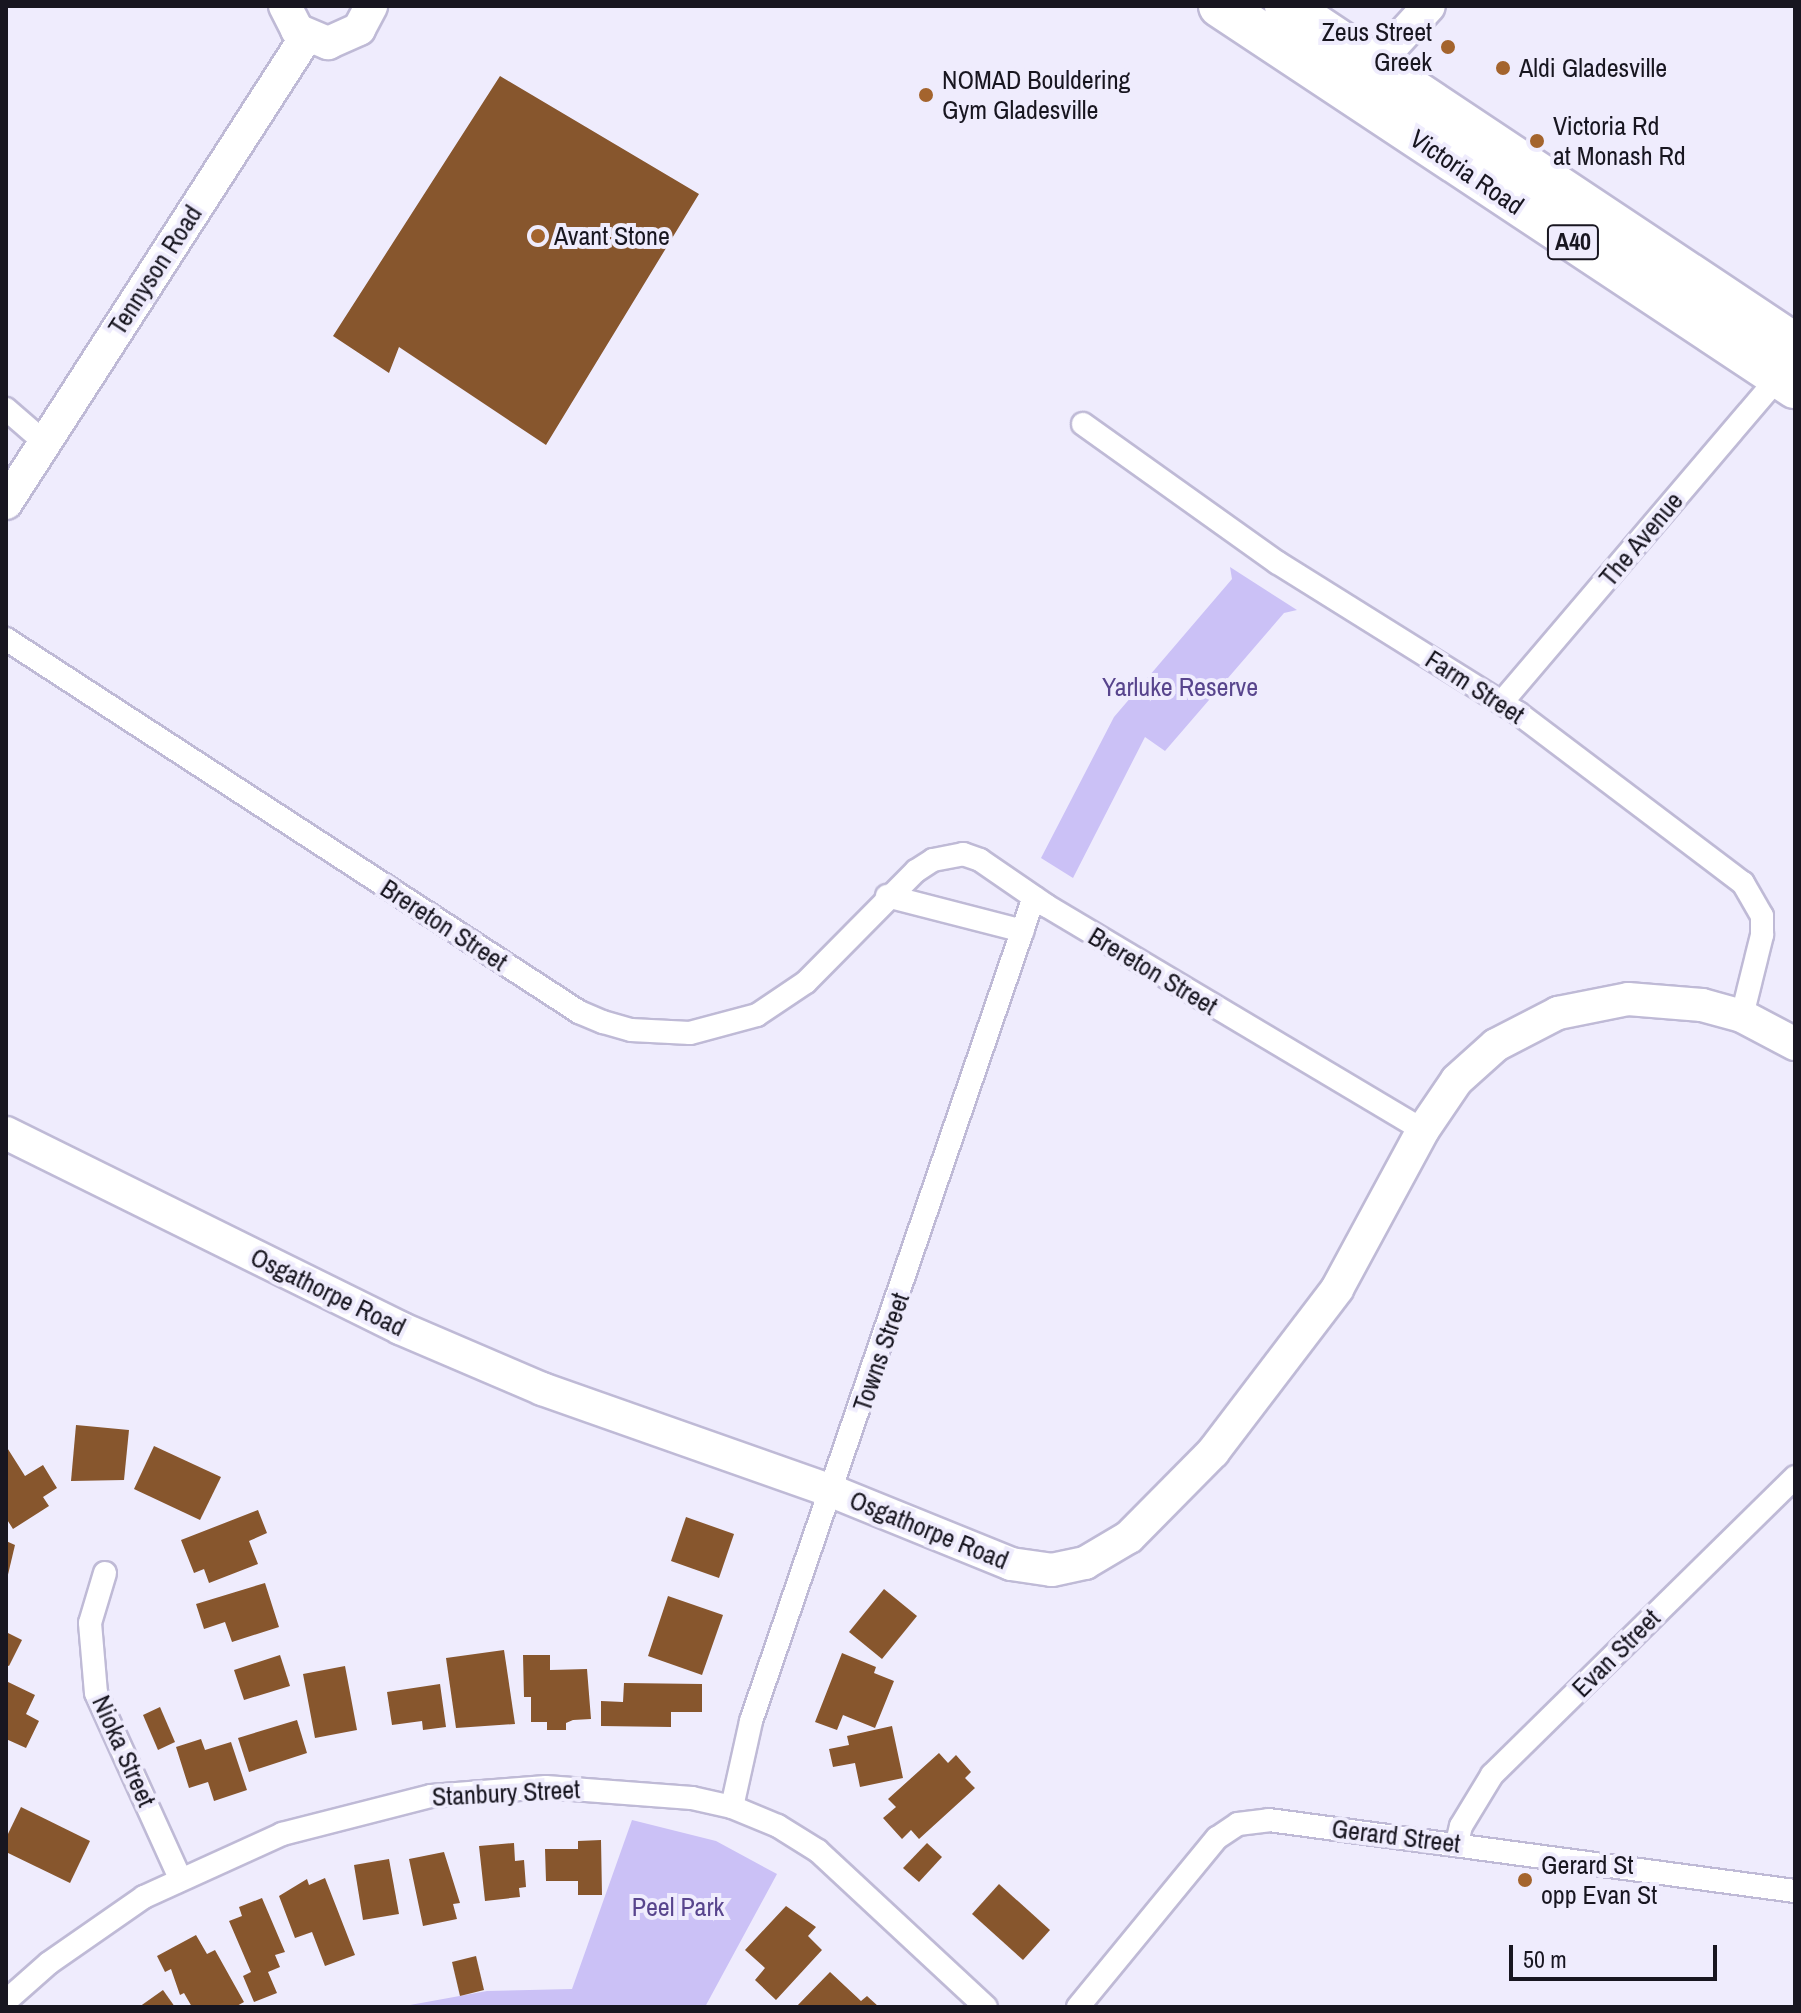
<!DOCTYPE html>
<style>
body{margin:0}
#map{position:relative;width:1801px;height:2013px;overflow:hidden;background:#efecfd;font-family:"Archivo Narrow",sans-serif}
div>[style]{position:absolute}
.green>*{inset:0;background:#cbc1f6}
.building>*{inset:0;background:#87562d}
.roads{filter:drop-shadow(2px 0 #bfbad6) drop-shadow(-2px 0 #bfbad6) drop-shadow(0 2px #bfbad6) drop-shadow(0 -2px #bfbad6)}
.street>*{height:22px;margin:-11px;padding:0 11px;transform-origin:11px;border-radius:11px;background:#fff}
.secondary>*{height:32px;margin:-16px;padding:0 16px;transform-origin:16px;border-radius:16px;background:#fff}
.highway>*{height:42px;margin:-21px;padding:0 21px;transform-origin:21px;border-radius:21px;background:#fff}
.dots>*{width:22px;height:22px;translate:-50% -50%;box-sizing:border-box;border:4px solid #efecfd;border-radius:50%}
span{translate:-50% -50%;white-space:nowrap;text-align:center;line-height:1.15;-webkit-text-stroke:8px #efecfd;paint-order:stroke}
.shield-label span{padding:2px 6px;background:#efecfd;border:2px solid;border-radius:6px;-webkit-text-stroke-width:0}
.shield-label{font-size:24px;color:#181620;font-weight:700}
.poi-label{font-size:26px;color:#181620}
.right{translate:-100% -50%;text-align:right}
.left{translate:0 -50%;text-align:left}
.street-label{font-size:26px;color:#181620}
.park-label{font-size:26px;color:#58458d}
.frame{position:absolute;inset:0;border:8px solid #181620;pointer-events:none}
.scale{position:absolute;left:1509px;top:1945px;width:208px;height:36px;box-sizing:border-box;border:4px solid #181620;border-top:0;padding-left:10px;font-size:24px;line-height:28px;white-space:nowrap;color:#181620;-webkit-text-stroke:6px #efecfd;paint-order:stroke}
</style>
<div id="map">
<div class="green">
<i style="clip-path:polygon(1230px 567px,1297px 610px,1284px 613px,1165px 751px,1145px 737px,1073px 878px,1041px 858px,1114px 717px,1232px 579px)"></i>
<i style="clip-path:polygon(632px 1820px,716px 1841px,777px 1874px,705px 2007px,399px 2007px,487px 1991px,572px 1989px)"></i>
</div>
<div class="building">
<i style="clip-path:polygon(500px 76px,699px 194px,546px 445px,399px 347px,389px 373px,333px 336px)"></i>
<i style="clip-path:polygon(76px 1425px,129px 1430px,124px 1480px,71px 1481px)"></i>
<i style="clip-path:polygon(6px 1446px,25px 1476px,43px 1465px,57px 1488px,43px 1497px,49px 1506px,13px 1529px,6px 1518px)"></i>
<i style="clip-path:polygon(154px 1446px,221px 1477px,200px 1520px,134px 1489px)"></i>
<i style="clip-path:polygon(258px 1510px,267px 1533px,249px 1541px,258px 1564px,209px 1583px,204px 1569px,194px 1573px,181px 1540px)"></i>
<i style="clip-path:polygon(686px 1517px,734px 1534px,719px 1578px,671px 1561px)"></i>
<i style="clip-path:polygon(6px 1541px,15px 1545px,6px 1583px)"></i>
<i style="clip-path:polygon(265px 1583px,279px 1627px,232px 1642px,225px 1622px,204px 1629px,196px 1604px)"></i>
<i style="clip-path:polygon(884px 1589px,917px 1616px,882px 1659px,849px 1632px)"></i>
<i style="clip-path:polygon(668px 1596px,723px 1615px,702px 1675px,648px 1656px)"></i>
<i style="clip-path:polygon(6px 1632px,22px 1640px,9px 1666px,6px 1665px)"></i>
<i style="clip-path:polygon(504px 1650px,515px 1724px,456px 1728px,446px 1658px)"></i>
<i style="clip-path:polygon(842px 1653px,876px 1667px,874px 1673px,894px 1681px,875px 1728px,843px 1715px,837px 1730px,815px 1722px)"></i>
<i style="clip-path:polygon(280px 1655px,290px 1686px,244px 1700px,234px 1670px)"></i>
<i style="clip-path:polygon(523px 1655px,550px 1655px,550px 1670px,587px 1669px,591px 1719px,573px 1720px,566px 1723px,566px 1730px,547px 1730px,547px 1722px,531px 1722px,531px 1697px,524px 1697px)"></i>
<i style="clip-path:polygon(345px 1666px,357px 1730px,315px 1738px,303px 1674px)"></i>
<i style="clip-path:polygon(6px 1681px,35px 1695px,26px 1714px,39px 1721px,26px 1748px,6px 1739px)"></i>
<i style="clip-path:polygon(624px 1683px,702px 1684px,702px 1712px,671px 1712px,671px 1727px,601px 1726px,601px 1701px,623px 1702px)"></i>
<i style="clip-path:polygon(440px 1684px,446px 1727px,423px 1730px,422px 1721px,392px 1725px,387px 1692px)"></i>
<i style="clip-path:polygon(160px 1707px,175px 1742px,158px 1750px,143px 1715px)"></i>
<i style="clip-path:polygon(297px 1720px,307px 1753px,249px 1772px,238px 1738px)"></i>
<i style="clip-path:polygon(892px 1726px,903px 1778px,860px 1787px,855px 1763px,833px 1767px,829px 1749px,849px 1745px,847px 1736px)"></i>
<i style="clip-path:polygon(201px 1739px,205px 1750px,231px 1742px,247px 1790px,214px 1801px,208px 1782px,189px 1788px,176px 1747px)"></i>
<i style="clip-path:polygon(939px 1753px,948px 1763px,956px 1755px,971px 1772px,965px 1778px,975px 1788px,919px 1839px,911px 1830px,902px 1839px,883px 1818px,896px 1807px,888px 1799px)"></i>
<i style="clip-path:polygon(21px 1807px,90px 1841px,70px 1883px,6px 1852px,6px 1838px)"></i>
<i style="clip-path:polygon(601px 1840px,602px 1895px,578px 1895px,578px 1881px,546px 1881px,545px 1849px,578px 1849px,578px 1841px)"></i>
<i style="clip-path:polygon(514px 1843px,515px 1861px,524px 1860px,526px 1887px,519px 1888px,520px 1897px,485px 1901px,479px 1846px)"></i>
<i style="clip-path:polygon(927px 1843px,942px 1857px,919px 1882px,903px 1868px)"></i>
<i style="clip-path:polygon(444px 1852px,460px 1903px,453px 1904px,457px 1919px,423px 1926px,409px 1859px)"></i>
<i style="clip-path:polygon(389px 1859px,399px 1914px,363px 1920px,354px 1865px)"></i>
<i style="clip-path:polygon(325px 1878px,355px 1955px,325px 1966px,312px 1932px,295px 1938px,279px 1896px,307px 1879px,309px 1885px)"></i>
<i style="clip-path:polygon(999px 1884px,1050px 1930px,1023px 1960px,972px 1914px)"></i>
<i style="clip-path:polygon(262px 1898px,285px 1952px,275px 1955px,280px 1967px,268px 1972px,277px 1993px,254px 2002px,243px 1976px,251px 1972px,229px 1921px,242px 1916px,239px 1907px)"></i>
<i style="clip-path:polygon(786px 1906px,816px 1927px,808px 1936px,822px 1950px,776px 2000px,755px 1980px,765px 1968px,745px 1950px)"></i>
<i style="clip-path:polygon(196px 1935px,207px 1954px,215px 1950px,244px 2002px,235px 2007px,192px 2007px,184px 1993px,180px 1995px,171px 1969px,165px 1972px,157px 1956px)"></i>
<i style="clip-path:polygon(476px 1956px,484px 1990px,460px 1996px,452px 1962px)"></i>
<i style="clip-path:polygon(830px 1972px,861px 2001px,867px 1996px,879px 2007px,796px 2007px)"></i>
<i style="clip-path:polygon(163px 1990px,175px 2007px,139px 2007px)"></i>
</div>
<div class="roads">
<div class="street">
<i style="left:6px;top:409px;width:49px;rotate:40.9deg"></i>
<i style="left:1083px;top:424px;width:239px;rotate:35.5deg"></i>
<i style="left:1278px;top:563px;width:283px;rotate:32deg"></i>
<i style="left:1518px;top:713px;width:282px;rotate:37.1deg"></i>
<i style="left:1743px;top:883px;width:38px;rotate:60deg"></i>
<i style="left:1762px;top:916px;width:19px;rotate:90deg"></i>
<i style="left:1762px;top:935px;width:83px;rotate:103.9deg"></i>
<i style="left:6px;top:639px;width:684px;rotate:33.06deg"></i>
<i style="left:579px;top:1012px;width:26px;rotate:23deg"></i>
<i style="left:603px;top:1022px;width:29px;rotate:16deg"></i>
<i style="left:631px;top:1030px;width:59px;rotate:2.9deg"></i>
<i style="left:690px;top:1033px;width:69px;rotate:-15deg"></i>
<i style="left:757px;top:1015px;width:59px;rotate:-34deg"></i>
<i style="left:806px;top:982px;width:156px;rotate:-45.3deg"></i>
<i style="left:916px;top:871px;width:20px;rotate:-33deg"></i>
<i style="left:933px;top:860px;width:31px;rotate:-11deg"></i>
<i style="left:963px;top:854px;width:18px;rotate:19deg"></i>
<i style="left:980px;top:860px;width:81px;rotate:34.5deg"></i>
<i style="left:1047px;top:906px;width:438px;rotate:30.8deg"></i>
<i style="left:1502px;top:702px;width:428px;rotate:-49.6deg"></i>
<i style="left:887px;top:896px;width:140px;rotate:14.4deg"></i>
<i style="left:105px;top:1573px;width:52px;rotate:106.7deg"></i>
<i style="left:90px;top:1623px;width:70px;rotate:85.1deg"></i>
<i style="left:96px;top:1693px;width:203px;rotate:65.6deg"></i>
<i style="left:732px;top:1807px;width:88px;rotate:-77.5deg"></i>
<i style="left:751px;top:1721px;width:871px;rotate:-71.05deg"></i>
<i style="left:1457px;top:1843px;width:17px;rotate:-77deg"></i>
<i style="left:1461px;top:1826px;width:60px;rotate:-58.7deg"></i>
<i style="left:1492px;top:1775px;width:425px;rotate:-44.5deg"></i>
<i style="left:6px;top:2001px;width:57px;rotate:-41.5deg"></i>
<i style="left:49px;top:1963px;width:116px;rotate:-34.8deg"></i>
<i style="left:144px;top:1897px;width:152px;rotate:-24.5deg"></i>
<i style="left:282px;top:1834px;width:154px;rotate:-14.3deg"></i>
<i style="left:431px;top:1796px;width:115px;rotate:-4.5deg"></i>
<i style="left:546px;top:1787px;width:146px;rotate:4.3deg"></i>
<i style="left:692px;top:1798px;width:41px;rotate:12.7deg"></i>
<i style="left:732px;top:1807px;width:50px;rotate:22.4deg"></i>
<i style="left:778px;top:1826px;width:47px;rotate:32deg"></i>
<i style="left:818px;top:1851px;width:229px;rotate:42.9deg"></i>
<i style="left:1078px;top:2007px;width:219px;rotate:-50.6deg"></i>
<i style="left:1217px;top:1838px;width:25px;rotate:-34deg"></i>
<i style="left:1238px;top:1824px;width:31px;rotate:-7deg"></i>
<i style="left:1269px;top:1820px;width:531px;rotate:7.69deg"></i>
</div>
<div class="secondary">
<i style="left:285px;top:6px;width:27px;rotate:63deg"></i>
<i style="left:297px;top:30px;width:34px;rotate:23deg"></i>
<i style="left:328px;top:43px;width:34px;rotate:-24deg"></i>
<i style="left:359px;top:29px;width:26px;rotate:-62deg"></i>
<i style="left:1361px;top:80px;width:100px;rotate:-47.4deg"></i>
<i style="left:6px;top:503px;width:554px;rotate:-57.23deg"></i>
<i style="left:6px;top:1133px;width:440px;rotate:26.3deg"></i>
<i style="left:400px;top:1328px;width:155px;rotate:23.2deg"></i>
<i style="left:542px;top:1389px;width:310px;rotate:19.4deg"></i>
<i style="left:834px;top:1492px;width:191px;rotate:22.1deg"></i>
<i style="left:1011px;top:1564px;width:41px;rotate:8.3deg"></i>
<i style="left:1052px;top:1570px;width:34px;rotate:-12deg"></i>
<i style="left:1085px;top:1563px;width:51px;rotate:-30.6deg"></i>
<i style="left:1129px;top:1537px;width:120px;rotate:-45.3deg"></i>
<i style="left:1213px;top:1452px;width:205px;rotate:-52.7deg"></i>
<i style="left:1337px;top:1289px;width:181px;rotate:-61.6deg"></i>
<i style="left:1423px;top:1130px;width:60px;rotate:-55.8deg"></i>
<i style="left:1457px;top:1080px;width:52px;rotate:-41.9deg"></i>
<i style="left:1496px;top:1045px;width:70px;rotate:-27.3deg"></i>
<i style="left:1558px;top:1013px;width:71px;rotate:-11.3deg"></i>
<i style="left:1628px;top:999px;width:74px;rotate:4.6deg"></i>
<i style="left:1702px;top:1005px;width:41px;rotate:15.4deg"></i>
<i style="left:1742px;top:1016px;width:60px;rotate:27.8deg"></i>
</div>
<div class="highway">
<i style="left:1220px;top:6px;width:690px;rotate:33.53deg"></i>
<i style="left:1286px;top:6px;width:612px;rotate:33.66deg"></i>
</div>
</div>
<div class="dots">
<i style="left:1448px;top:47px;background:#a4642d"></i>
<i style="left:1503px;top:68px;background:#a4642d"></i>
<i style="left:926px;top:95px;background:#a4642d"></i>
<i style="left:1537px;top:141px;background:#a4642d"></i>
<i style="left:538px;top:236px;background:#a4642d"></i>
<i style="left:1525px;top:1880px;background:#a4642d"></i>
</div>
<div class="shield-label">
<span style="left:1573px;top:242px">A40</span>
</div>
<div class="poi-label">
<span class="right" style="left:1432px;top:47px">Zeus Street<br>Greek</span>
<span class="left" style="left:1519px;top:68px">Aldi Gladesville</span>
<span class="left" style="left:942px;top:95px">NOMAD Bouldering<br>Gym Gladesville</span>
<span class="left" style="left:1553px;top:141px">Victoria Rd<br>at Monash Rd</span>
<span class="left" style="left:554px;top:236px">Avant Stone</span>
<span class="left" style="left:1541px;top:1880px">Gerard St<br>opp Evan St</span>
</div>
<div class="street-label">
<span style="left:1467px;top:172px;rotate:34deg">Victoria Road</span>
<span style="left:155px;top:270px;rotate:-57deg">Tennyson Road</span>
<span style="left:1641px;top:539px;rotate:-50deg">The Avenue</span>
<span style="left:1475px;top:687px;rotate:33deg">Farm Street</span>
<span style="left:444px;top:925px;rotate:33deg">Brereton Street</span>
<span style="left:1153px;top:971px;rotate:31deg">Brereton Street</span>
<span style="left:328px;top:1292px;rotate:26deg">Osgathorpe Road</span>
<span style="left:881px;top:1352px;rotate:-71deg">Towns Street</span>
<span style="left:929px;top:1530px;rotate:22deg">Osgathorpe Road</span>
<span style="left:1616px;top:1653px;rotate:-45deg">Evan Street</span>
<span style="left:124px;top:1751px;rotate:66deg">Nioka Street</span>
<span style="left:506px;top:1793px;rotate:-3deg">Stanbury Street</span>
<span style="left:1396px;top:1836px;rotate:7deg">Gerard Street</span>
</div>
<div class="park-label">
<span style="left:1180px;top:687px">Yarluke Reserve</span>
<span style="left:678px;top:1907px">Peel Park</span>
</div>
<div class="frame"></div>
<div class="scale">50 m</div>
</div>
